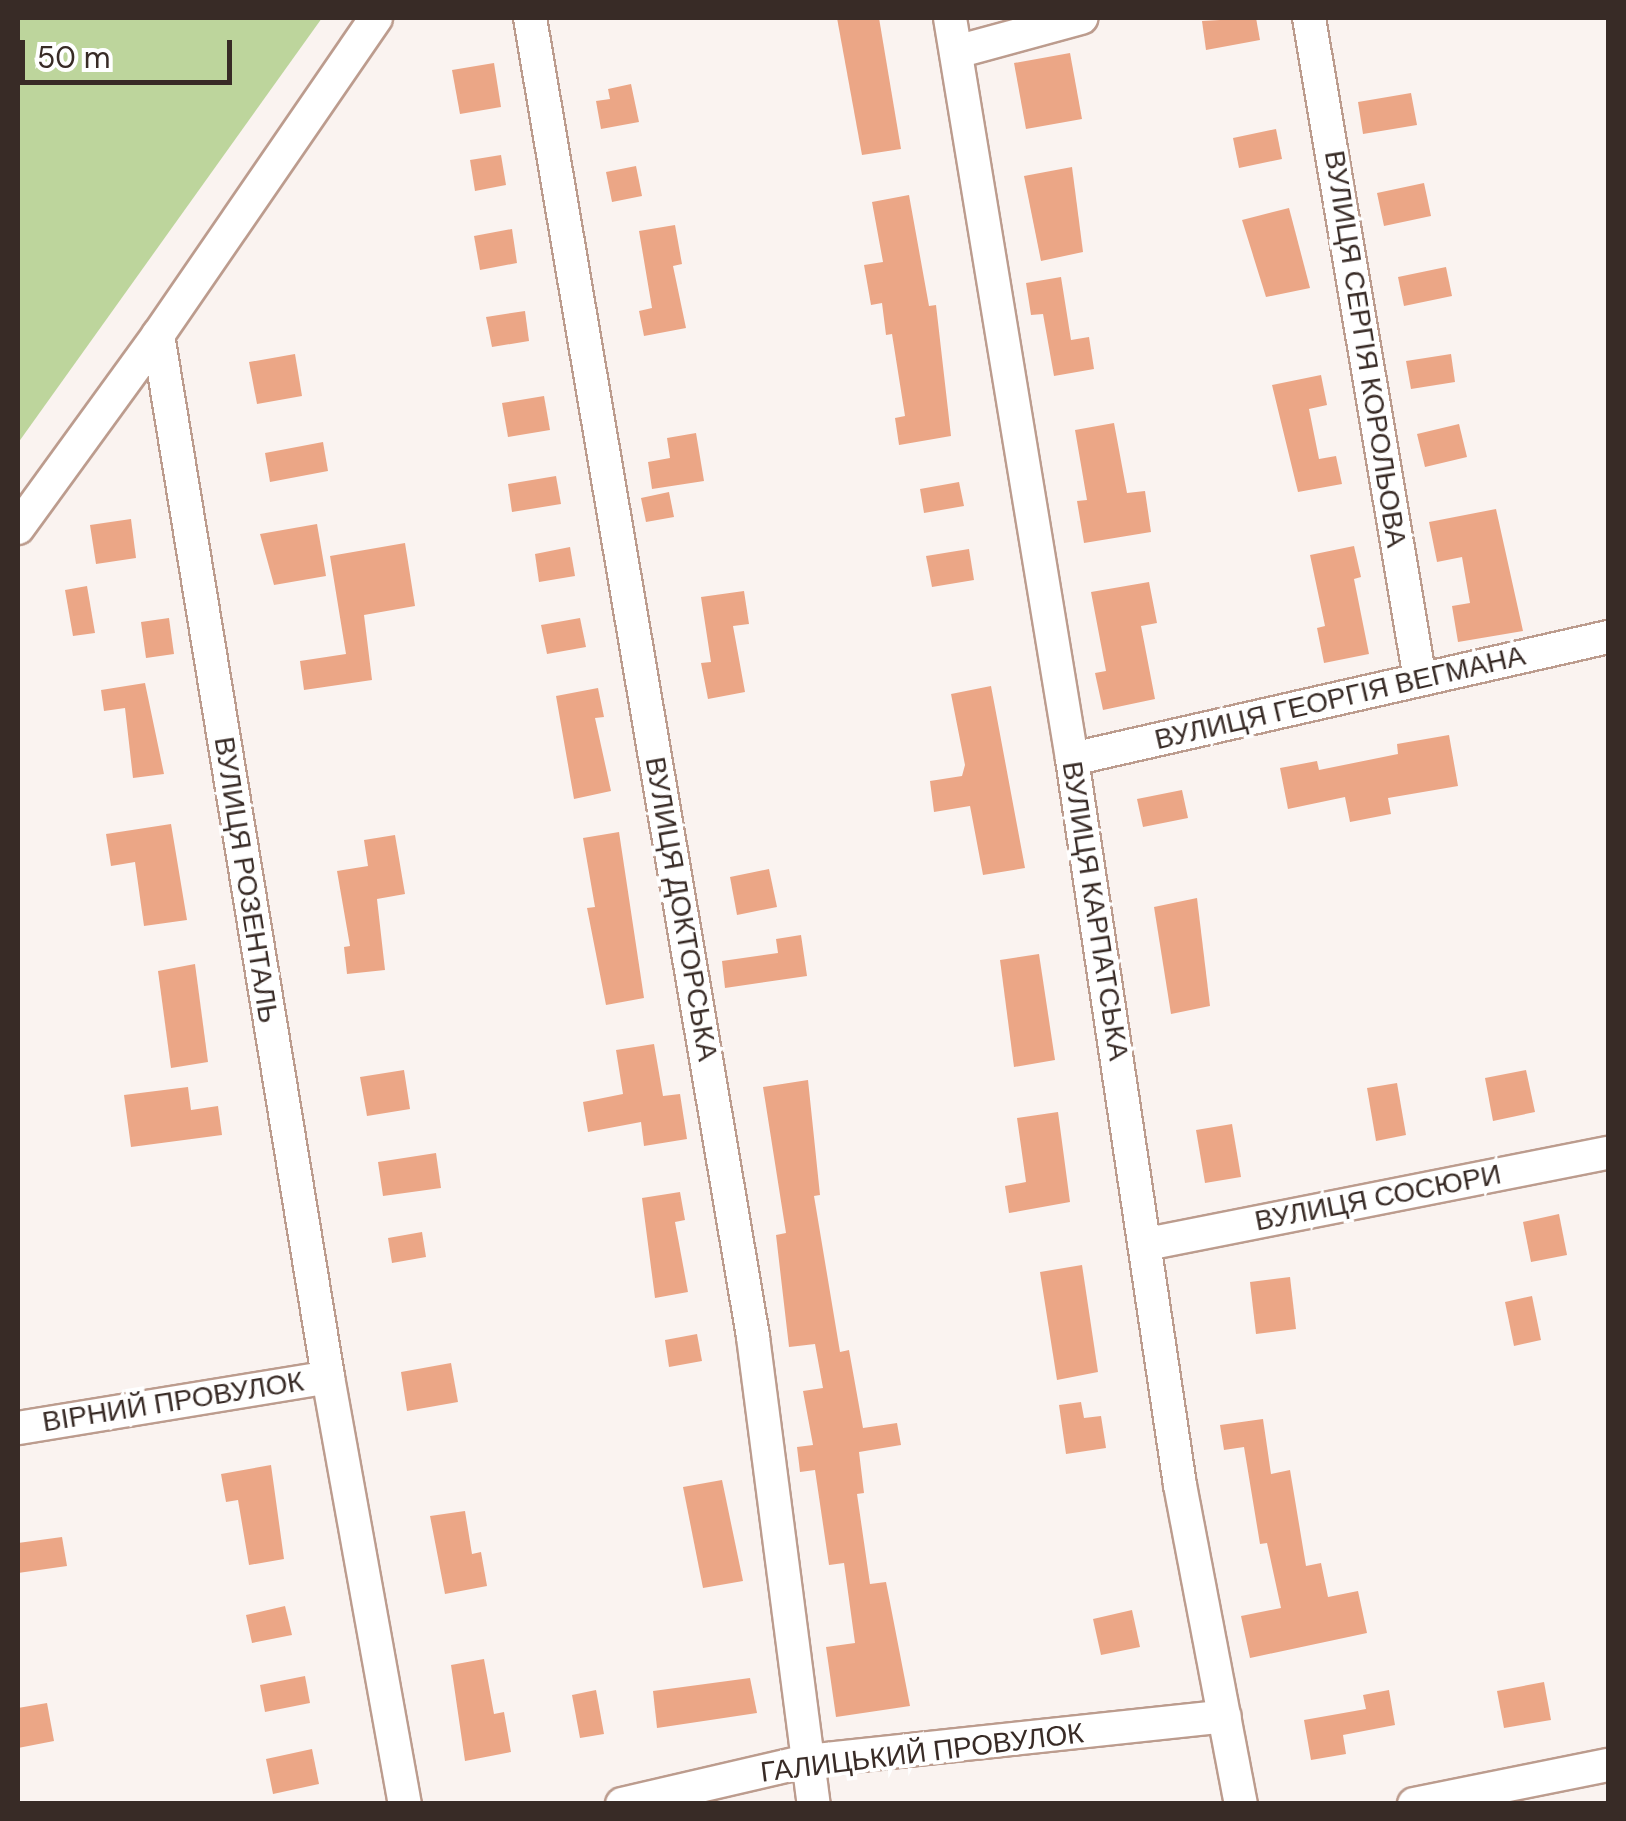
<!DOCTYPE html>
<meta charset="utf-8">
<style>
body{margin:0}
#map{position:relative;width:1626px;height:1821px;overflow:hidden;background:#faf3f0;font-family:"DM Sans",sans-serif}
div>[style]{position:absolute}
.green>*{inset:0;background:#bdd59c}
.building>*{inset:0;background:#eba686}
.roads{filter:drop-shadow(2px 0 #bc9c8e) drop-shadow(-2px 0 #bc9c8e) drop-shadow(0 2px #bc9c8e) drop-shadow(0 -2px #bc9c8e)}
.minor>*{height:32px;margin:-16px;padding:0 16px;transform-origin:16px;border-radius:16px;background:#fff}
span{translate:-50% -50%;white-space:nowrap;text-align:center;line-height:1.15;-webkit-text-stroke:8px #fff;paint-order:stroke}
.street-label{font-size:28px;color:#382b26}
.frame{position:absolute;inset:0;border:20px solid #382b26;pointer-events:none}
.scale{position:absolute;left:20px;top:40px;width:212px;height:45px;box-sizing:border-box;border:5px solid #382b26;border-top:0;padding-left:12px;font-size:30px;line-height:35px;white-space:nowrap;color:#382b26;-webkit-text-stroke:8px #fff;paint-order:stroke}
</style>
<div id="map">
<div class="green">
<i style="clip-path:polygon(18px 18px,322px 18px,18px 443px)"></i>
</div>
<div class="building">
<i style="clip-path:polygon(837px 18px,879px 18px,901px 149px,862px 155px)"></i>
<i style="clip-path:polygon(1256px 18px,1260px 40px,1206px 50px,1202px 21px)"></i>
<i style="clip-path:polygon(1070px 53px,1082px 119px,1026px 129px,1014px 63px)"></i>
<i style="clip-path:polygon(494px 63px,501px 107px,460px 114px,452px 70px)"></i>
<i style="clip-path:polygon(631px 84px,639px 122px,601px 129px,596px 101px,610px 99px,608px 89px)"></i>
<i style="clip-path:polygon(1411px 93px,1417px 125px,1363px 134px,1358px 102px)"></i>
<i style="clip-path:polygon(1276px 129px,1282px 159px,1239px 168px,1233px 138px)"></i>
<i style="clip-path:polygon(501px 155px,506px 185px,475px 191px,470px 160px)"></i>
<i style="clip-path:polygon(636px 166px,642px 196px,612px 202px,606px 172px)"></i>
<i style="clip-path:polygon(1072px 167px,1083px 252px,1041px 261px,1024px 176px)"></i>
<i style="clip-path:polygon(1424px 183px,1431px 216px,1384px 226px,1377px 193px)"></i>
<i style="clip-path:polygon(909px 195px,929px 306px,936px 305px,951px 436px,899px 445px,895px 418px,905px 416px,892px 334px,886px 335px,882px 303px,871px 305px,864px 265px,883px 262px,872px 202px)"></i>
<i style="clip-path:polygon(1289px 208px,1310px 288px,1266px 297px,1242px 220px)"></i>
<i style="clip-path:polygon(675px 225px,682px 264px,673px 266px,686px 328px,644px 336px,639px 311px,652px 308px,639px 231px)"></i>
<i style="clip-path:polygon(512px 229px,517px 263px,480px 270px,474px 236px)"></i>
<i style="clip-path:polygon(1446px 267px,1452px 296px,1404px 306px,1398px 277px)"></i>
<i style="clip-path:polygon(1061px 277px,1071px 340px,1089px 337px,1094px 369px,1054px 376px,1043px 314px,1031px 315px,1026px 283px)"></i>
<i style="clip-path:polygon(525px 311px,529px 341px,492px 347px,486px 317px)"></i>
<i style="clip-path:polygon(295px 354px,302px 396px,257px 404px,249px 362px)"></i>
<i style="clip-path:polygon(1451px 354px,1455px 382px,1411px 389px,1406px 361px)"></i>
<i style="clip-path:polygon(1321px 375px,1327px 405px,1309px 409px,1319px 459px,1336px 456px,1342px 484px,1298px 492px,1272px 385px)"></i>
<i style="clip-path:polygon(544px 396px,550px 430px,508px 437px,502px 403px)"></i>
<i style="clip-path:polygon(1114px 423px,1127px 493px,1145px 491px,1151px 532px,1084px 543px,1077px 501px,1087px 500px,1075px 430px)"></i>
<i style="clip-path:polygon(1459px 424px,1467px 457px,1425px 467px,1417px 434px)"></i>
<i style="clip-path:polygon(696px 433px,704px 481px,652px 489px,648px 462px,670px 458px,667px 438px)"></i>
<i style="clip-path:polygon(323px 442px,328px 471px,270px 482px,265px 453px)"></i>
<i style="clip-path:polygon(556px 476px,561px 504px,512px 512px,508px 484px)"></i>
<i style="clip-path:polygon(959px 482px,964px 506px,924px 513px,920px 489px)"></i>
<i style="clip-path:polygon(669px 492px,674px 517px,646px 522px,641px 498px)"></i>
<i style="clip-path:polygon(1496px 509px,1523px 631px,1458px 642px,1452px 606px,1470px 603px,1462px 557px,1437px 562px,1429px 522px)"></i>
<i style="clip-path:polygon(131px 519px,136px 558px,96px 564px,90px 525px)"></i>
<i style="clip-path:polygon(317px 524px,326px 576px,274px 585px,260px 534px)"></i>
<i style="clip-path:polygon(405px 543px,415px 606px,364px 615px,372px 680px,304px 690px,300px 661px,346px 654px,330px 556px)"></i>
<i style="clip-path:polygon(1354px 546px,1361px 577px,1354px 579px,1369px 654px,1324px 663px,1317px 628px,1325px 626px,1310px 555px)"></i>
<i style="clip-path:polygon(570px 547px,575px 576px,539px 582px,535px 554px)"></i>
<i style="clip-path:polygon(969px 549px,974px 580px,932px 587px,926px 556px)"></i>
<i style="clip-path:polygon(1149px 582px,1157px 623px,1141px 626px,1155px 699px,1103px 710px,1095px 673px,1106px 671px,1091px 592px)"></i>
<i style="clip-path:polygon(87px 586px,95px 633px,73px 636px,65px 590px)"></i>
<i style="clip-path:polygon(744px 591px,749px 624px,733px 626px,745px 692px,708px 699px,701px 663px,711px 662px,701px 597px)"></i>
<i style="clip-path:polygon(169px 618px,174px 654px,146px 658px,141px 622px)"></i>
<i style="clip-path:polygon(580px 618px,586px 647px,547px 654px,541px 625px)"></i>
<i style="clip-path:polygon(145px 683px,164px 774px,133px 778px,125px 708px,104px 711px,101px 690px)"></i>
<i style="clip-path:polygon(991px 686px,1025px 868px,983px 875px,970px 806px,934px 812px,930px 781px,962px 776px,965px 765px,951px 694px)"></i>
<i style="clip-path:polygon(598px 688px,604px 717px,595px 718px,611px 791px,574px 799px,556px 696px)"></i>
<i style="clip-path:polygon(1449px 735px,1458px 786px,1388px 798px,1391px 814px,1350px 822px,1345px 797px,1288px 809px,1280px 768px,1317px 761px,1319px 770px,1398px 754px,1397px 744px)"></i>
<i style="clip-path:polygon(1182px 790px,1188px 818px,1143px 827px,1137px 799px)"></i>
<i style="clip-path:polygon(171px 824px,187px 920px,144px 926px,135px 862px,111px 866px,106px 834px)"></i>
<i style="clip-path:polygon(619px 832px,644px 998px,606px 1005px,587px 908px,595px 907px,583px 838px)"></i>
<i style="clip-path:polygon(395px 835px,405px 894px,377px 899px,385px 970px,347px 974px,344px 947px,350px 946px,337px 871px,368px 866px,364px 840px)"></i>
<i style="clip-path:polygon(769px 869px,777px 907px,737px 915px,730px 877px)"></i>
<i style="clip-path:polygon(1197px 898px,1210px 1006px,1171px 1014px,1154px 907px)"></i>
<i style="clip-path:polygon(801px 935px,807px 976px,725px 988px,722px 961px,778px 953px,776px 939px)"></i>
<i style="clip-path:polygon(1039px 954px,1055px 1060px,1014px 1067px,1000px 960px)"></i>
<i style="clip-path:polygon(195px 964px,208px 1062px,171px 1068px,158px 971px)"></i>
<i style="clip-path:polygon(654px 1044px,663px 1096px,680px 1094px,687px 1139px,644px 1146px,641px 1122px,588px 1132px,583px 1102px,623px 1094px,616px 1050px)"></i>
<i style="clip-path:polygon(404px 1070px,410px 1109px,367px 1116px,360px 1077px)"></i>
<i style="clip-path:polygon(1526px 1070px,1535px 1112px,1493px 1121px,1485px 1078px)"></i>
<i style="clip-path:polygon(808px 1080px,820px 1195px,814px 1196px,840px 1352px,849px 1350px,863px 1428px,897px 1423px,901px 1445px,859px 1452px,864px 1493px,857px 1494px,870px 1584px,886px 1582px,910px 1706px,836px 1717px,826px 1647px,855px 1643px,844px 1563px,829px 1565px,815px 1470px,800px 1472px,797px 1447px,813px 1445px,803px 1391px,823px 1388px,815px 1344px,789px 1347px,776px 1235px,786px 1233px,763px 1087px)"></i>
<i style="clip-path:polygon(1397px 1083px,1406px 1135px,1376px 1141px,1367px 1088px)"></i>
<i style="clip-path:polygon(188px 1087px,191px 1110px,218px 1106px,222px 1135px,131px 1147px,124px 1095px)"></i>
<i style="clip-path:polygon(1058px 1112px,1070px 1202px,1009px 1213px,1005px 1186px,1026px 1182px,1017px 1118px)"></i>
<i style="clip-path:polygon(1232px 1124px,1241px 1177px,1205px 1183px,1196px 1130px)"></i>
<i style="clip-path:polygon(436px 1153px,441px 1188px,383px 1196px,378px 1162px)"></i>
<i style="clip-path:polygon(680px 1192px,685px 1220px,675px 1222px,688px 1292px,655px 1298px,642px 1198px)"></i>
<i style="clip-path:polygon(1559px 1214px,1567px 1255px,1531px 1262px,1523px 1222px)"></i>
<i style="clip-path:polygon(422px 1232px,426px 1257px,392px 1263px,388px 1238px)"></i>
<i style="clip-path:polygon(1082px 1265px,1098px 1372px,1057px 1380px,1040px 1272px)"></i>
<i style="clip-path:polygon(1290px 1277px,1296px 1329px,1256px 1334px,1250px 1282px)"></i>
<i style="clip-path:polygon(1532px 1296px,1541px 1340px,1514px 1346px,1505px 1302px)"></i>
<i style="clip-path:polygon(697px 1334px,702px 1361px,669px 1367px,665px 1340px)"></i>
<i style="clip-path:polygon(451px 1363px,458px 1402px,407px 1411px,401px 1372px)"></i>
<i style="clip-path:polygon(1081px 1402px,1084px 1418px,1101px 1416px,1106px 1448px,1066px 1454px,1059px 1405px)"></i>
<i style="clip-path:polygon(1263px 1419px,1271px 1474px,1290px 1470px,1306px 1566px,1321px 1563px,1328px 1597px,1358px 1591px,1367px 1633px,1250px 1658px,1241px 1616px,1281px 1608px,1267px 1543px,1260px 1544px,1244px 1447px,1224px 1450px,1220px 1425px)"></i>
<i style="clip-path:polygon(271px 1465px,284px 1559px,249px 1565px,238px 1500px,226px 1502px,221px 1474px)"></i>
<i style="clip-path:polygon(722px 1480px,743px 1581px,703px 1588px,683px 1487px)"></i>
<i style="clip-path:polygon(465px 1511px,472px 1554px,481px 1552px,487px 1586px,445px 1594px,430px 1516px)"></i>
<i style="clip-path:polygon(62px 1537px,67px 1566px,18px 1573px,18px 1543px)"></i>
<i style="clip-path:polygon(285px 1606px,292px 1635px,252px 1643px,246px 1615px)"></i>
<i style="clip-path:polygon(1132px 1610px,1140px 1647px,1101px 1655px,1093px 1619px)"></i>
<i style="clip-path:polygon(484px 1659px,494px 1714px,504px 1712px,511px 1752px,465px 1761px,451px 1665px)"></i>
<i style="clip-path:polygon(305px 1676px,310px 1703px,265px 1712px,260px 1685px)"></i>
<i style="clip-path:polygon(750px 1678px,757px 1713px,657px 1728px,653px 1691px)"></i>
<i style="clip-path:polygon(1544px 1682px,1551px 1720px,1504px 1728px,1497px 1691px)"></i>
<i style="clip-path:polygon(596px 1690px,604px 1734px,580px 1738px,572px 1695px)"></i>
<i style="clip-path:polygon(1389px 1690px,1395px 1725px,1343px 1735px,1346px 1754px,1311px 1760px,1304px 1720px,1366px 1709px,1363px 1695px)"></i>
<i style="clip-path:polygon(47px 1703px,54px 1741px,18px 1748px,18px 1708px)"></i>
<i style="clip-path:polygon(312px 1749px,319px 1784px,273px 1794px,266px 1759px)"></i>
</div>
<div class="roads">
<div class="minor">
<i style="left:376px;top:18px;width:385px;rotate:124.5deg"></i>
<i style="left:158px;top:335px;width:1056px;rotate:80.73deg"></i>
<i style="left:328px;top:1377px;width:434px;rotate:79.8deg"></i>
<i style="left:530px;top:18px;width:1338px;rotate:80.4deg"></i>
<i style="left:753px;top:1337px;width:471px;rotate:82.6deg"></i>
<i style="left:950px;top:18px;width:751px;rotate:80.65deg"></i>
<i style="left:1072px;top:759px;width:734px;rotate:81.54deg"></i>
<i style="left:1180px;top:1485px;width:325px;rotate:79.2deg"></i>
<i style="left:1309px;top:18px;width:671px;rotate:80.48deg"></i>
<i style="left:956px;top:52px;width:130px;rotate:-15.2deg"></i>
<i style="left:18px;top:528px;width:238px;rotate:-54deg"></i>
<i style="left:1072px;top:759px;width:550px;rotate:-12.82deg"></i>
<i style="left:1147px;top:1244px;width:470px;rotate:-11.2deg"></i>
<i style="left:18px;top:1428px;width:314px;rotate:-9.3deg"></i>
<i style="left:622px;top:1804px;width:190px;rotate:-13.1deg"></i>
<i style="left:807px;top:1761px;width:420px;rotate:-6.1deg"></i>
<i style="left:1414px;top:1804px;width:198px;rotate:-11.4deg"></i>
</div>
</div>
<div class="street-label">
<span style="left:1365px;top:349px;rotate:81deg">ВУЛИЦЯ СЕРГІЯ КОРОЛЬОВА</span>
<span style="left:1340px;top:698px;rotate:-13deg">ВУЛИЦЯ ГЕОРГІЯ ВЕГМАНА</span>
<span style="left:246px;top:880px;rotate:81deg">ВУЛИЦЯ РОЗЕНТАЛЬ</span>
<span style="left:681px;top:909px;rotate:80deg">ВУЛИЦЯ ДОКТОРСЬКА</span>
<span style="left:1095px;top:911px;rotate:81deg">ВУЛИЦЯ КАРПАТСЬКА</span>
<span style="left:1378px;top:1198px;rotate:-11deg">ВУЛИЦЯ СОСЮРИ</span>
<span style="left:173px;top:1402px;rotate:-9deg">ВІРНИЙ ПРОВУЛОК</span>
<span style="left:922px;top:1753px;rotate:-7deg">ГАЛИЦЬКИЙ ПРОВУЛОК</span>
</div>
<div class="frame"></div>
<div class="scale">50 m</div>
</div>
